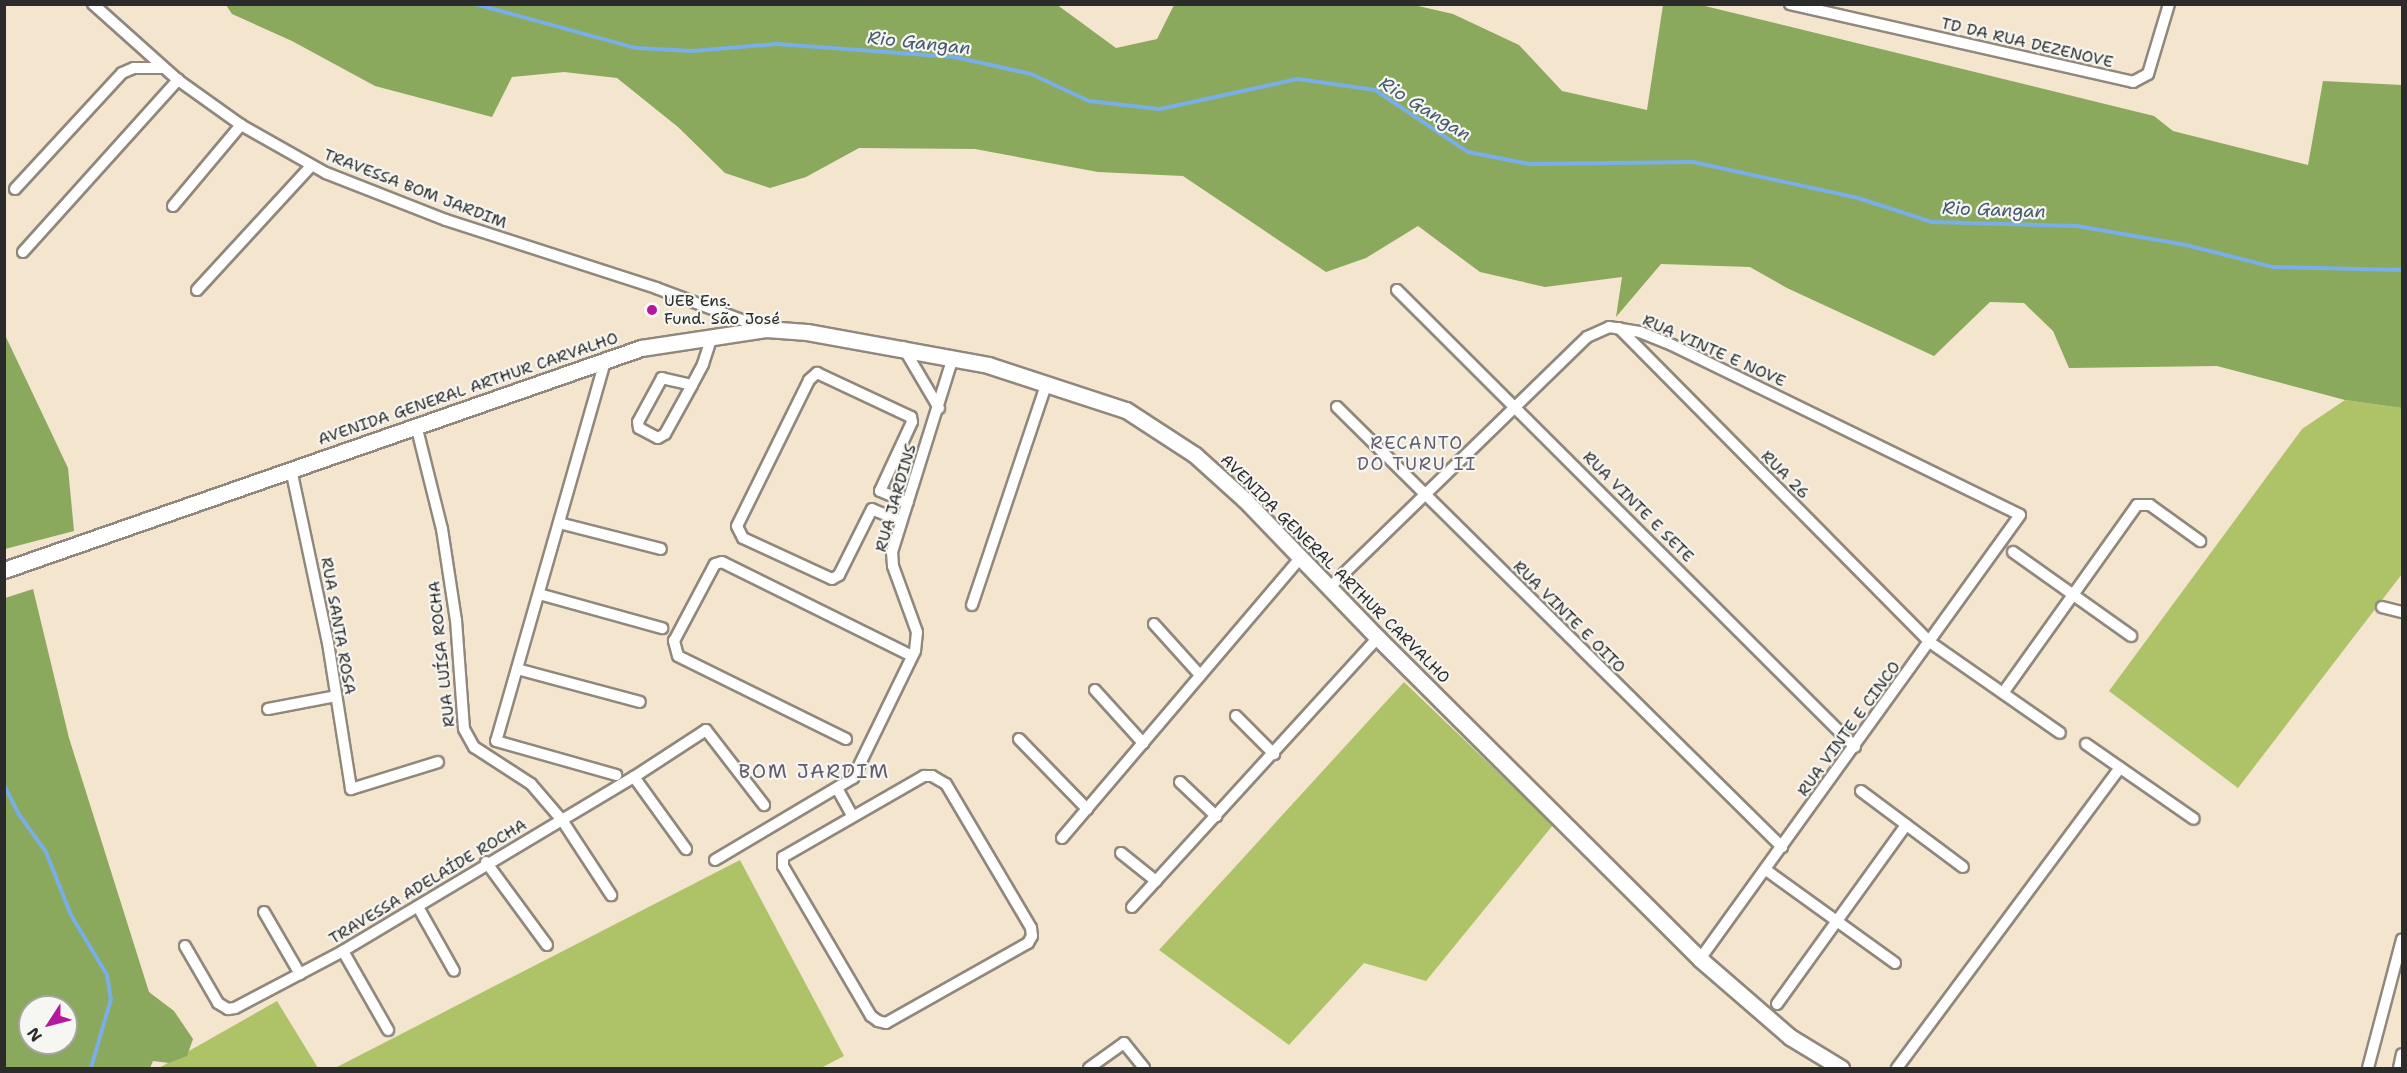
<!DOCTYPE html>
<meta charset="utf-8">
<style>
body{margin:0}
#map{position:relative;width:2407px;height:1073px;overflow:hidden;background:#f4e5cf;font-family:"Shantell Sans",sans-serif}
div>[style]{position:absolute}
.green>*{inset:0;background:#aec368}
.forest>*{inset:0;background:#8aa95c}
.stream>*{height:4px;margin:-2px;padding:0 2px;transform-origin:2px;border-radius:2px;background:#79aee6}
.roads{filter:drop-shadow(2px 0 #90887d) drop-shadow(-2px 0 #90887d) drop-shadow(0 2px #90887d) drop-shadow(0 -2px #90887d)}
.street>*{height:10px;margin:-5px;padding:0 5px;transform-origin:5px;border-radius:5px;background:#fff}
.primary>*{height:15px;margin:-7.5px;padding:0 7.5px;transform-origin:7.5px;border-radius:7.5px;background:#fff}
.dots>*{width:16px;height:16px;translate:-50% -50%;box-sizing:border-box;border:3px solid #f6f6f2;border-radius:50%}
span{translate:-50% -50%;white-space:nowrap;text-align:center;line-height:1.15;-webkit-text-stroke:4.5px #f6f6f2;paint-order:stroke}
.street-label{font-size:16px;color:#2b2b2b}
.poi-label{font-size:16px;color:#2b2b2b}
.left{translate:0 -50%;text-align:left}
.water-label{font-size:18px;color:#46596c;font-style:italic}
.neighbourhood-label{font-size:18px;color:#635c6e;letter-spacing:1.5px}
.quarter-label{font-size:20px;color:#635c6e;letter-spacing:1.5px}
.frame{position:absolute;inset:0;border:6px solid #2b2b2b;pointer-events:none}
.north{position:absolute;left:18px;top:995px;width:60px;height:60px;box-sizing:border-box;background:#f6f6f2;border:2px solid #a5a5a2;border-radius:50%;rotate:234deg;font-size:16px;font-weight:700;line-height:24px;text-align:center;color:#2b2b2b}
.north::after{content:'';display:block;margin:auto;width:21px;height:27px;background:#b5179e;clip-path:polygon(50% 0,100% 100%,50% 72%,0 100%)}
</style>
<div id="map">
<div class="green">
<i style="clip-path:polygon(2345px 400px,2402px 408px,2402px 574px,2238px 788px,2109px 691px,2302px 429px)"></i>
<i style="clip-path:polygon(1404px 682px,1553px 825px,1426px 981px,1364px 963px,1289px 1045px,1159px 950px)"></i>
<i style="clip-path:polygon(740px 860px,844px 1056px,821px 1068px,335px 1068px)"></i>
<i style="clip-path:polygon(277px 1001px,318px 1068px,159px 1068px)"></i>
</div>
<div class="forest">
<i style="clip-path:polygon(1056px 4px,1116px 48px,1157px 39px,1174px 5px,1414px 5px,1453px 14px,1519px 45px,1562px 91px,1647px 110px,1663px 5px,1701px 5px,2154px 116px,2173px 131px,2308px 165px,2323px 81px,2402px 85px,2402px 408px,2345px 400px,2217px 366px,2069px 368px,2053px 331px,2024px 303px,1990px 302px,1934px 356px,1787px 288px,1750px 267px,1661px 264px,1616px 317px,1622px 277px,1545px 287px,1480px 272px,1418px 226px,1366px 258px,1326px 272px,1183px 176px,1098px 172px,975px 149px,859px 148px,806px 177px,770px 188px,725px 173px,678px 127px,617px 78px,564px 72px,512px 77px,492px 117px,375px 86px,292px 41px,232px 14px,226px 5px)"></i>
<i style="clip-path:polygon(5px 335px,68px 468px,74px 531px,5px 549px)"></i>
<i style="clip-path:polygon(evenodd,33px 589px,69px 738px,149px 992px,174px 1011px,193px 1039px,187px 1056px,169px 1063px,153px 1061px,150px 1068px,5px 1068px,5px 598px,33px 589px,30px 1007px,66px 1007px,66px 1043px,30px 1043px,30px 1007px)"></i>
</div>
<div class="stream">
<i style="left:475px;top:4px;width:167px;rotate:15.3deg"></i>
<i style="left:636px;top:48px;width:56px;rotate:3.1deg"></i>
<i style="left:692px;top:51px;width:85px;rotate:-4.7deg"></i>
<i style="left:777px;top:44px;width:178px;rotate:4.2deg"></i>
<i style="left:955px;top:57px;width:78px;rotate:12.6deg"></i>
<i style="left:1031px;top:74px;width:64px;rotate:25deg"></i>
<i style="left:1089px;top:101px;width:71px;rotate:6.4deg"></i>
<i style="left:1160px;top:109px;width:141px;rotate:-12.3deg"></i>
<i style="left:1298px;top:79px;width:78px;rotate:8.1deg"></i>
<i style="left:1375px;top:90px;width:112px;rotate:33.7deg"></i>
<i style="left:1468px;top:152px;width:62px;rotate:11.1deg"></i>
<i style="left:1529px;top:164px;width:164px;rotate:-0.7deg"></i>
<i style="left:1693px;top:162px;width:169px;rotate:12.3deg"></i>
<i style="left:1858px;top:198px;width:78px;rotate:18deg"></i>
<i style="left:1932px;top:222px;width:145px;rotate:1.6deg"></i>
<i style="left:2077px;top:226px;width:111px;rotate:9.9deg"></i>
<i style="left:2186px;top:245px;width:90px;rotate:14.2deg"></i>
<i style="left:2273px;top:267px;width:129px;rotate:1.3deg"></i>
<i style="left:4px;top:785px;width:31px;rotate:63deg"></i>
<i style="left:18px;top:813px;width:48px;rotate:54.3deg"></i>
<i style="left:46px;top:852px;width:68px;rotate:68.4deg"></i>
<i style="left:71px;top:915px;width:70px;rotate:59deg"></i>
<i style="left:107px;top:975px;width:24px;rotate:81deg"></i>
<i style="left:111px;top:999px;width:72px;rotate:106.2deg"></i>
</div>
<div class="roads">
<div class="street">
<i style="left:93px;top:4px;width:114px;rotate:41.8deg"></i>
<i style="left:178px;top:80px;width:77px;rotate:35.5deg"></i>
<i style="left:241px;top:125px;width:98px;rotate:29.5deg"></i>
<i style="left:326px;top:173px;width:129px;rotate:21.4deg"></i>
<i style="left:446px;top:220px;width:221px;rotate:17.9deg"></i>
<i style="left:656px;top:288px;width:114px;rotate:20.5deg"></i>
<i style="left:1790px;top:4px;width:352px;rotate:12.8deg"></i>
<i style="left:2133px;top:82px;width:17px;rotate:-28deg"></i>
<i style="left:2148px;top:74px;width:73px;rotate:-73.3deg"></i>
<i style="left:15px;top:189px;width:158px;rotate:-47.3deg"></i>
<i style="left:122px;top:73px;width:13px;rotate:-23deg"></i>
<i style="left:134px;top:68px;width:28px"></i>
<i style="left:173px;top:206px;width:106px;rotate:-50deg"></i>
<i style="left:23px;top:252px;width:232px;rotate:-48deg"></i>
<i style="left:197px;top:290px;width:168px;rotate:-47.4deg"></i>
<i style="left:1397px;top:290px;width:647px;rotate:44.94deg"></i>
<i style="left:1619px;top:328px;width:443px;rotate:45.3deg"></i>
<i style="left:1931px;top:643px;width:157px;rotate:34.9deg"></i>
<i style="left:903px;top:347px;width:71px;rotate:59.5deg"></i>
<i style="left:606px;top:358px;width:398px;rotate:106deg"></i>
<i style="left:496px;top:741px;width:125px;rotate:15.8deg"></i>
<i style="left:692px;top:385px;width:31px;rotate:-167deg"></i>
<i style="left:662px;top:378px;width:50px;rotate:118.6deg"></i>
<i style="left:638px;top:422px;width:6px;rotate:81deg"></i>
<i style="left:639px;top:428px;width:21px;rotate:28deg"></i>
<i style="left:658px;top:438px;width:8px;rotate:-30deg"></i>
<i style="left:665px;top:434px;width:56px;rotate:-61.1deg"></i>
<i style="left:692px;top:385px;width:24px;rotate:-62deg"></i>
<i style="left:703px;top:364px;width:29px;rotate:-72deg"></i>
<i style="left:1337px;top:407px;width:626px;rotate:44.68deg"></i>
<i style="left:416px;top:425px;width:107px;rotate:76deg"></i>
<i style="left:442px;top:529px;width:92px;rotate:81.3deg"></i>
<i style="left:456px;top:620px;width:109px;rotate:85.8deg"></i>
<i style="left:464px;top:729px;width:21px;rotate:61deg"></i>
<i style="left:474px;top:747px;width:68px;rotate:33deg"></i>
<i style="left:531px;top:784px;width:48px;rotate:49.3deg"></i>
<i style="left:562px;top:820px;width:90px;rotate:56.8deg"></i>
<i style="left:291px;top:469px;width:178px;rotate:78deg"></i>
<i style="left:328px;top:643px;width:148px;rotate:81deg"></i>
<i style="left:351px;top:789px;width:91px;rotate:-17.2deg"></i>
<i style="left:901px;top:521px;width:31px;rotate:-158deg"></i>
<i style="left:872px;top:509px;width:74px;rotate:116.6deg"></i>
<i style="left:839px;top:575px;width:8px;rotate:150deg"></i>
<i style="left:832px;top:579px;width:98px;rotate:-155.3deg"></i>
<i style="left:743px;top:538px;width:13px;rotate:-117deg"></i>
<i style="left:737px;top:526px;width:163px;rotate:-63.7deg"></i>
<i style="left:809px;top:380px;width:11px;rotate:-41deg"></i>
<i style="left:817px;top:373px;width:104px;rotate:25.1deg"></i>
<i style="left:911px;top:417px;width:5px;rotate:79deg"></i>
<i style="left:912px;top:422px;width:76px;rotate:114.9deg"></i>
<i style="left:880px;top:491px;width:30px;rotate:23deg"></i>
<i style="left:559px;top:523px;width:105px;rotate:14.3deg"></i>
<i style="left:2013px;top:552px;width:145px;rotate:35.4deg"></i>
<i style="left:1329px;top:588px;width:360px;rotate:-44.2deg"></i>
<i style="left:1587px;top:337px;width:24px;rotate:-24deg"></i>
<i style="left:1609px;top:327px;width:31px;rotate:9deg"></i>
<i style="left:1640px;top:332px;width:35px;rotate:22deg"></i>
<i style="left:1672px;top:345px;width:387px;rotate:26deg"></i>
<i style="left:2020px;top:515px;width:547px;rotate:125.78deg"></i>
<i style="left:539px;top:594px;width:128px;rotate:15.5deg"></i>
<i style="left:972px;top:605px;width:235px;rotate:-71.4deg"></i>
<i style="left:2382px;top:607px;width:21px;rotate:14deg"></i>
<i style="left:1154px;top:624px;width:69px;rotate:48deg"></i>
<i style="left:517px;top:669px;width:127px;rotate:15deg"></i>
<i style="left:1095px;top:690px;width:72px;rotate:47.8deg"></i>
<i style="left:2003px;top:693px;width:231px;rotate:-54.5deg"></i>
<i style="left:2137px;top:505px;width:13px"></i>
<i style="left:2150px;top:505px;width:62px;rotate:35.8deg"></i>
<i style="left:268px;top:709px;width:69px;rotate:-10.8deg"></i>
<i style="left:1236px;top:716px;width:54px;rotate:45deg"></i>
<i style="left:846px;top:739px;width:187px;rotate:-153.7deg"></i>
<i style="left:678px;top:656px;width:16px;rotate:-105deg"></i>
<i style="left:674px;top:641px;width:87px;rotate:-62deg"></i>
<i style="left:715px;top:564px;width:7px;rotate:-16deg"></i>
<i style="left:722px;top:562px;width:212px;rotate:26.3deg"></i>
<i style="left:1019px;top:739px;width:98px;rotate:45.8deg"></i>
<i style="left:2086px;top:744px;width:131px;rotate:34.8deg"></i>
<i style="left:924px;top:776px;width:8px"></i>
<i style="left:932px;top:776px;width:16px;rotate:30deg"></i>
<i style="left:946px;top:784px;width:167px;rotate:59.4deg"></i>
<i style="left:1031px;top:928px;width:8px;rotate:83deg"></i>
<i style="left:1032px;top:936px;width:8px;rotate:120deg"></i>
<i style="left:1028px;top:943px;width:163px;rotate:150.6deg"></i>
<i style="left:886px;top:1023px;width:8px;rotate:-166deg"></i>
<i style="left:878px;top:1021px;width:9px;rotate:-144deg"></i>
<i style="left:871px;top:1016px;width:174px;rotate:-120.4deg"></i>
<i style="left:783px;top:866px;width:9px;rotate:-90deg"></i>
<i style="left:783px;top:857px;width:163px;rotate:-29.9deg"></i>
<i style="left:634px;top:777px;width:89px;rotate:54.2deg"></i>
<i style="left:1180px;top:782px;width:50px;rotate:43.4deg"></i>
<i style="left:838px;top:790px;width:29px;rotate:61deg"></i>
<i style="left:1861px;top:791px;width:127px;rotate:36.7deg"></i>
<i style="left:1062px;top:838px;width:367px;rotate:-49.6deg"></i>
<i style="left:1121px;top:853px;width:45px;rotate:38.7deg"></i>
<i style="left:715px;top:860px;width:161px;rotate:-30.7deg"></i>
<i style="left:853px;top:778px;width:141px;rotate:-64deg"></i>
<i style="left:915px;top:651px;width:19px;rotate:-84deg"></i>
<i style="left:917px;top:632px;width:70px;rotate:-110deg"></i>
<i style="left:893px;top:566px;width:14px;rotate:-94deg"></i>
<i style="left:892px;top:552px;width:204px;rotate:-72.6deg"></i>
<i style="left:486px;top:862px;width:103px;rotate:53.7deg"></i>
<i style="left:1766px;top:870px;width:159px;rotate:35.8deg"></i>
<i style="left:418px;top:907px;width:73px;rotate:60.6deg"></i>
<i style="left:1132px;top:907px;width:365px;rotate:-47.6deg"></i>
<i style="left:264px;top:912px;width:72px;rotate:59.9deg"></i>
<i style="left:185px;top:946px;width:66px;rotate:59.9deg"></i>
<i style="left:218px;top:1003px;width:12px;rotate:31deg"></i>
<i style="left:228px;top:1009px;width:7px;rotate:-8deg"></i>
<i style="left:235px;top:1008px;width:122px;rotate:-27.8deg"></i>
<i style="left:343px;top:951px;width:339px;rotate:-30.9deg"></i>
<i style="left:634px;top:777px;width:86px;rotate:-33.1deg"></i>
<i style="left:706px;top:730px;width:95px;rotate:52.3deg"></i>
<i style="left:343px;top:951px;width:91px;rotate:60.3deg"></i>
<i style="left:1777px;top:1004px;width:221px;rotate:-54.2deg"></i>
<i style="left:1089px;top:1068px;width:43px;rotate:-35.5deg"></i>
<i style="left:1124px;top:1043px;width:32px;rotate:51deg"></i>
<i style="left:1897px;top:1068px;width:374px;rotate:-53.4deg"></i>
<i style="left:2368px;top:1068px;width:133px;rotate:-75.2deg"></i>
<i style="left:2399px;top:1068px;width:14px;rotate:-78deg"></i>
</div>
<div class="primary">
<i style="left:4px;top:570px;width:675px;rotate:-19.21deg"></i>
<i style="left:641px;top:348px;width:126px;rotate:-8.6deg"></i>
<i style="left:766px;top:329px;width:41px;rotate:4.2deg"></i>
<i style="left:807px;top:332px;width:184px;rotate:10.3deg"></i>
<i style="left:988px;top:365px;width:145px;rotate:18.1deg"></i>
<i style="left:1126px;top:410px;width:82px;rotate:33.1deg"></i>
<i style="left:1195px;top:455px;width:67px;rotate:42deg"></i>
<i style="left:1245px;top:500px;width:192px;rotate:46.1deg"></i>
<i style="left:1378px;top:638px;width:455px;rotate:44.9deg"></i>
<i style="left:1700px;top:959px;width:119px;rotate:40.9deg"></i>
<i style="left:1790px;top:1037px;width:60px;rotate:31.3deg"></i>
</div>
</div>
<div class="dots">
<i style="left:652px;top:310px;background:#b5179e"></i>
</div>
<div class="street-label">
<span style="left:2027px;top:43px;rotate:13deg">TD DA RUA DEZENOVE</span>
<span style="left:415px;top:189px;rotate:21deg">TRAVESSA BOM JARDIM</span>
<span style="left:1714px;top:351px;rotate:24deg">RUA VINTE E NOVE</span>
<span style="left:468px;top:389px;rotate:-19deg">AVENIDA GENERAL ARTHUR CARVALHO</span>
<span style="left:1785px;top:475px;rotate:45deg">RUA 26</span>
<span style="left:896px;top:498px;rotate:-74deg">RUA JARDINS</span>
<span style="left:1638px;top:507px;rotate:45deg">RUA VINTE E SETE</span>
<span style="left:1335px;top:569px;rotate:45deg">AVENIDA GENERAL ARTHUR CARVALHO</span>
<span style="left:1569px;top:617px;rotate:45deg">RUA VINTE E OITO</span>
<span style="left:338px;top:626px;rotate:80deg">RUA SANTA ROSA</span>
<span style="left:442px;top:654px;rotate:-96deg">RUA LUÍSA ROCHA</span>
<span style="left:1849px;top:729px;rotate:-54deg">RUA VINTE E CINCO</span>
<span style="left:428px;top:882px;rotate:-31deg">TRAVESSA ADELAÍDE ROCHA</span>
</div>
<div class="poi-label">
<span class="left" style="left:664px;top:310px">UEB Ens.<br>Fund. São José</span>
</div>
<div class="water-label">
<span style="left:919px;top:43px;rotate:6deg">Rio Gangan</span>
<span style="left:1425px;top:109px;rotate:32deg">Rio Gangan</span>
<span style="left:1994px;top:210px;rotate:2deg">Rio Gangan</span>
</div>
<div class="neighbourhood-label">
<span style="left:1417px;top:454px">RECANTO<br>DO TURU II</span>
</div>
<div class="quarter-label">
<span style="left:814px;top:771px">BOM JARDIM</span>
</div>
<div class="frame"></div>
<div class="north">N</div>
</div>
